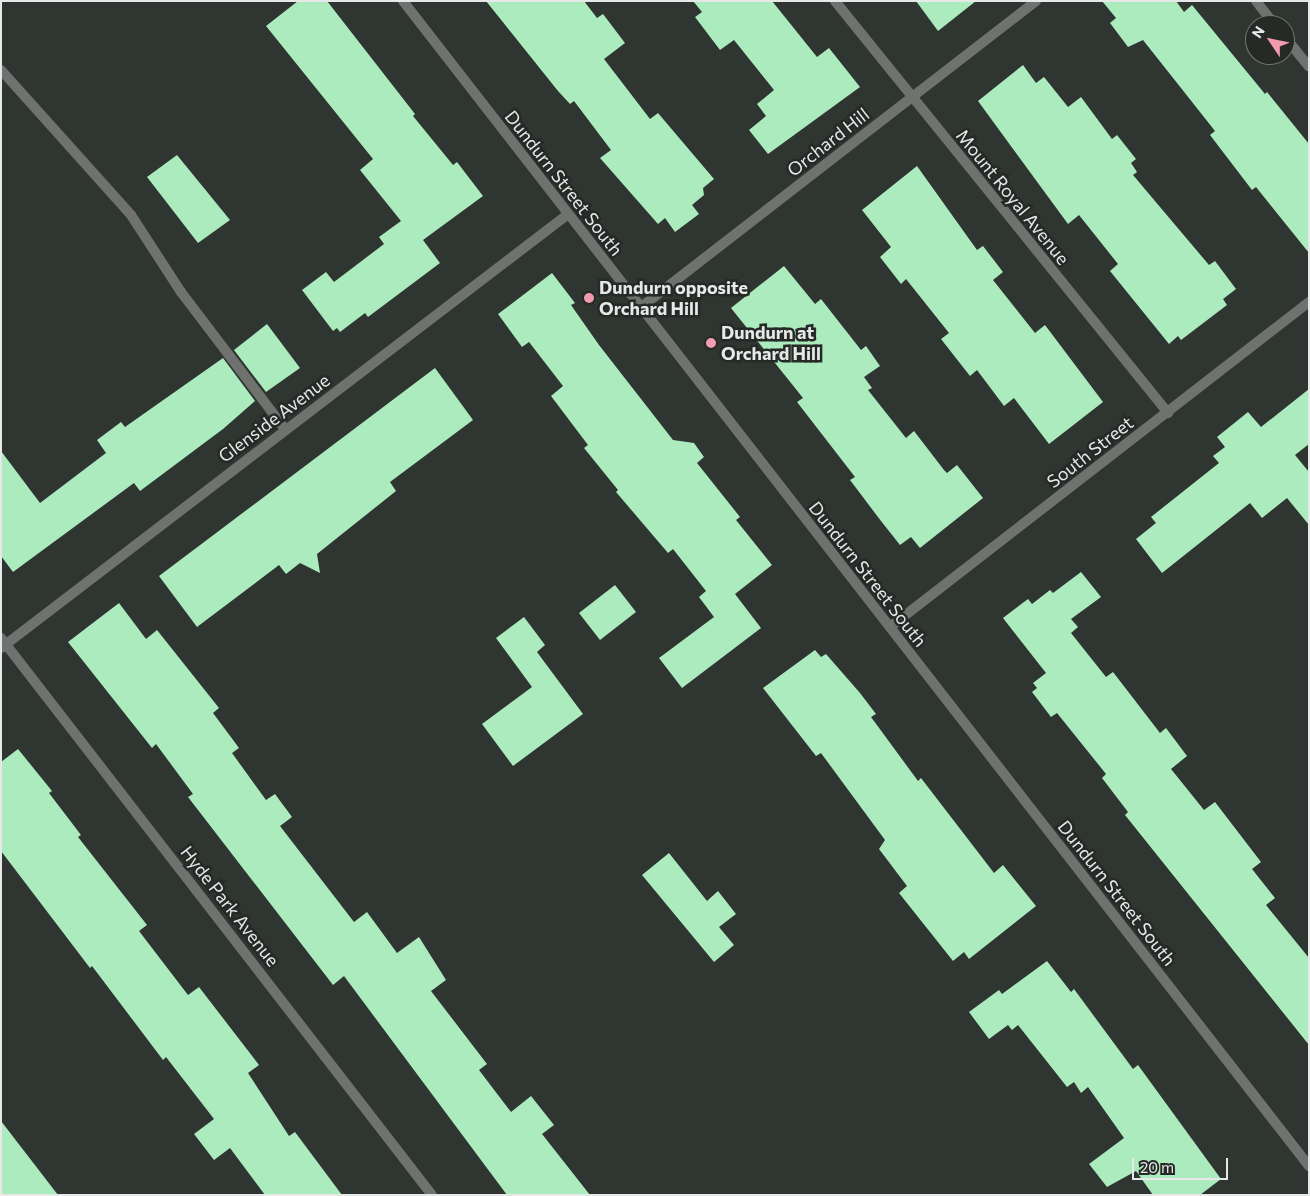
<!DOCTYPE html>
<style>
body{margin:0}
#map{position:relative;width:1310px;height:1196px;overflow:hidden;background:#2f3531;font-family:Commissioner,sans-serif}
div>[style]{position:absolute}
.building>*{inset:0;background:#acebbe}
.service>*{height:10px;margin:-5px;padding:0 5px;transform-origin:5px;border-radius:5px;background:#707270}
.minor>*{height:10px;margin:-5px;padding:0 5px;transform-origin:5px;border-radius:5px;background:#707270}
.dots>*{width:14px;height:14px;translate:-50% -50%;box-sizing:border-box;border:2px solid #262a27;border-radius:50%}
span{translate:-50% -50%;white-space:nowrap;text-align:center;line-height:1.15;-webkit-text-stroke:5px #262a27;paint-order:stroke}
.street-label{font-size:18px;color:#e6e9e7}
.poi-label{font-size:18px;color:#e6e9e7;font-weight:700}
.left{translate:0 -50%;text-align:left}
.frame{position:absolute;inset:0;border:2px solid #e6e9e7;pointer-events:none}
.north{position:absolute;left:1245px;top:15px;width:50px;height:50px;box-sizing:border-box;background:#262a27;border:1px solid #737674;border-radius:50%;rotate:304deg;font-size:14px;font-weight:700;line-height:20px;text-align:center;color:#e6e9e7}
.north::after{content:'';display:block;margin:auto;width:18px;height:22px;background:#f29ab0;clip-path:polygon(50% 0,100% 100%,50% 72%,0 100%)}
.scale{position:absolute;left:1132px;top:1158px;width:96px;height:22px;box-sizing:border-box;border:2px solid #e6e9e7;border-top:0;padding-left:6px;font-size:15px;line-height:18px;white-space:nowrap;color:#e6e9e7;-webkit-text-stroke:4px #262a27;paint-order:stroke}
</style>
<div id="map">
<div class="building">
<i style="clip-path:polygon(298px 1px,327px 1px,415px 114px,413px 116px,453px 165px,457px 162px,483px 196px,423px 240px,440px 263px,368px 317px,365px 313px,340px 332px,337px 328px,333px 331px,302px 290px,326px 272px,334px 282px,384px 244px,379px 237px,401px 221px,360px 170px,373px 159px,266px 26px)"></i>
<i style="clip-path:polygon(486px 1px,584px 1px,597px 18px,603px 14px,625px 43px,604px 59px,650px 119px,658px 113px,714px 179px,703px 188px,704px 195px,692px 205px,699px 214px,675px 232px,665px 218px,658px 224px,600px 158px,611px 150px,574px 101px,570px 104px,558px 91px)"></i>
<i style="clip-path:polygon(693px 1px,772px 1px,817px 57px,829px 48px,860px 87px,768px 154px,749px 130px,766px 116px,757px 104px,774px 90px,734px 40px,720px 50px,695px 17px,702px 12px)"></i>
<i style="clip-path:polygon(916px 1px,976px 1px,938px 31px)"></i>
<i style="clip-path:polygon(1102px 1px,1176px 1px,1184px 12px,1192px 5px,1265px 94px,1267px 92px,1309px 144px,1309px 253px,1256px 187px,1252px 190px,1210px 135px,1215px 131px,1143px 40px,1128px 47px,1110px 23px,1116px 18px)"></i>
<i style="clip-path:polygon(1023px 65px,1036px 83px,1044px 77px,1068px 107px,1081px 97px,1112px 139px,1117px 135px,1136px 159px,1131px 163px,1137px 172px,1133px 175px,1209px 265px,1215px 261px,1236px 289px,1223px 299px,1227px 305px,1181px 340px,1178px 336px,1169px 344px,1110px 271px,1118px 264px,1079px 215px,1068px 224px,978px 101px)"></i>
<i style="clip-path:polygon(177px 155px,230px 220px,198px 243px,147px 177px)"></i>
<i style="clip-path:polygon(917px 166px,977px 250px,983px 246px,1003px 272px,993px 280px,1035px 333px,1045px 325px,1103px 402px,1049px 444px,1014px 398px,1004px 406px,977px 370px,970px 376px,941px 339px,949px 333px,906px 279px,901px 284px,880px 257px,891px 247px,862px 210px)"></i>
<i style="clip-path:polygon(784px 266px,815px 304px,821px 299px,861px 350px,866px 346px,880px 366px,864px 377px,872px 388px,868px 390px,906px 438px,914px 431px,944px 470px,947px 473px,957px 465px,983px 498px,920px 548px,911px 537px,900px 545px,881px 521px,850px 480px,855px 477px,797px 402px,803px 398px,731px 308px)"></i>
<i style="clip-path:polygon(552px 273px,575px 303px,571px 305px,599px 345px,673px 440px,694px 443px,704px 457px,697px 463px,740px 517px,736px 520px,772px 565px,735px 594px,761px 628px,682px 688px,659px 658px,714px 617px,699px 597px,706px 591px,673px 549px,668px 553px,616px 492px,618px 490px,584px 448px,588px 445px,551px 396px,563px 386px,529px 342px,522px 347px,498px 314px)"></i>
<i style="clip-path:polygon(267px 324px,300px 368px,266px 392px,234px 350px)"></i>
<i style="clip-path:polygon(223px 358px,255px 401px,223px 429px,140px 491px,134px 483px,13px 572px,1px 556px,1px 451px,40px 503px,106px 453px,97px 440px,121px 422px,125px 427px)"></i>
<i style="clip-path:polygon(435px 368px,473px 420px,390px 482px,396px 491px,317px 554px,320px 573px,300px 563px,286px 574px,279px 565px,197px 627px,159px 576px)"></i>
<i style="clip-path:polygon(1309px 389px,1309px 444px,1295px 455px,1309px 472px,1309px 525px,1287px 498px,1262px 518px,1250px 503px,1162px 573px,1136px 539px,1156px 523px,1151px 517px,1219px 463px,1213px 456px,1225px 447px,1217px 437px,1248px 412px,1261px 427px)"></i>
<i style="clip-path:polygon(1081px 572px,1101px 597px,1071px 619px,1078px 627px,1071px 633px,1106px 677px,1113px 672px,1160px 733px,1166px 728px,1187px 756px,1171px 769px,1204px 810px,1215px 802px,1261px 862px,1252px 869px,1275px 898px,1266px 905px,1309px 958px,1309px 1045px,1125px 815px,1128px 812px,1102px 778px,1106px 774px,1057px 713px,1051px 717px,1032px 692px,1037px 688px,1033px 683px,1046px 673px,1003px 618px,1028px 599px,1032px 604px,1050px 590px,1053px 593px)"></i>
<i style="clip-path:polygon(615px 585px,636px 612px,600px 640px,579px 613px)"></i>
<i style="clip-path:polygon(119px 603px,146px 639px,157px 630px,219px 708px,213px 713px,239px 748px,232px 753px,266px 800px,275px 794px,292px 817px,280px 826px,354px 922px,367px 912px,397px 953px,419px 937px,446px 980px,431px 991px,487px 1064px,479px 1070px,511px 1112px,531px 1096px,554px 1125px,542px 1134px,590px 1195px,507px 1195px,344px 976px,333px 985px,188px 797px,193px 794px,156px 744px,152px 748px,68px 642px)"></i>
<i style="clip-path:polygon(524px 617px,545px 645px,537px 652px,583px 714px,513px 766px,482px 724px,532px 687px,496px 638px)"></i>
<i style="clip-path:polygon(815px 650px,821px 657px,826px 654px,860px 693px,876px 714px,871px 717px,918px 781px,921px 778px,994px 873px,1003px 865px,1036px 906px,969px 959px,964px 952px,953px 961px,899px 893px,907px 886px,879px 849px,885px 840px,821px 753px,816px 756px,763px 688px)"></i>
<i style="clip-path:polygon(18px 749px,52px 791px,49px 793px,81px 835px,78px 837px,147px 925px,139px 931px,188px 995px,199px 987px,259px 1065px,248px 1073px,289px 1136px,295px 1132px,342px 1195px,265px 1195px,230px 1148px,214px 1160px,194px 1134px,214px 1119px,166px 1057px,163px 1060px,92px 966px,90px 968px,1px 851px,1px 762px)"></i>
<i style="clip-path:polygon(669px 853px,707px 901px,718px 891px,736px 914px,719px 927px,734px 945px,714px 962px,642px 875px)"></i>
<i style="clip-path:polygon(1047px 961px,1071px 992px,1074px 989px,1133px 1069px,1138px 1065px,1221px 1179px,1200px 1195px,1153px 1195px,1136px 1171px,1107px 1187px,1089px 1164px,1124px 1138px,1088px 1087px,1081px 1093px,1074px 1082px,1067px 1087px,1018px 1025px,1012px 1030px,1008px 1025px,989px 1039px,969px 1012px,999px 990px,1002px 994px)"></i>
<i style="clip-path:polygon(1px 1121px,58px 1195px,1px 1195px)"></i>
</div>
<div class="service">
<i style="left:1px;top:70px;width:195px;rotate:48.1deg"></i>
<i style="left:131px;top:215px;width:92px;rotate:57deg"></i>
<i style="left:181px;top:292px;width:172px;rotate:52.8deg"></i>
</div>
<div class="minor">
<i style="left:403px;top:1px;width:1476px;rotate:52.13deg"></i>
<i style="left:835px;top:1px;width:530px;rotate:51.05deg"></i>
<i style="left:1256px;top:1px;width:31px;rotate:52deg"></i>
<i style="left:1285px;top:37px;width:38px;rotate:51deg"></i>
<i style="left:640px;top:308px;width:501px;rotate:-37.78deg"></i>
<i style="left:890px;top:627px;width:530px;rotate:-37.8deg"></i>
<i style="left:1px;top:638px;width:704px;rotate:52.27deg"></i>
<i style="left:1px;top:648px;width:713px;rotate:-37.42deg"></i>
</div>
<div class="dots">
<i style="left:589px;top:298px;background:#f29ab0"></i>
<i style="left:711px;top:343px;background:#f29ab0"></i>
</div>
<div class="street-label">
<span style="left:828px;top:142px;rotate:-38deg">Orchard Hill</span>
<span style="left:564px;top:183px;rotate:52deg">Dundurn Street South</span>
<span style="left:1013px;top:197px;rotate:51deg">Mount Royal Avenue</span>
<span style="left:274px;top:418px;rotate:-37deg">Glenside Avenue</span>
<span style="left:1090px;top:452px;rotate:-38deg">South Street</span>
<span style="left:868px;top:574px;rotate:52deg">Dundurn Street South</span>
<span style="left:1117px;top:893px;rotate:52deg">Dundurn Street South</span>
<span style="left:230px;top:906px;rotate:52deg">Hyde Park Avenue</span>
</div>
<div class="poi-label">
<span class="left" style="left:599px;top:298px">Dundurn opposite<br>Orchard Hill</span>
<span class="left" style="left:721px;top:343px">Dundurn at<br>Orchard Hill</span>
</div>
<div class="frame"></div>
<div class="north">N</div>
<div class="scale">20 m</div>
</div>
